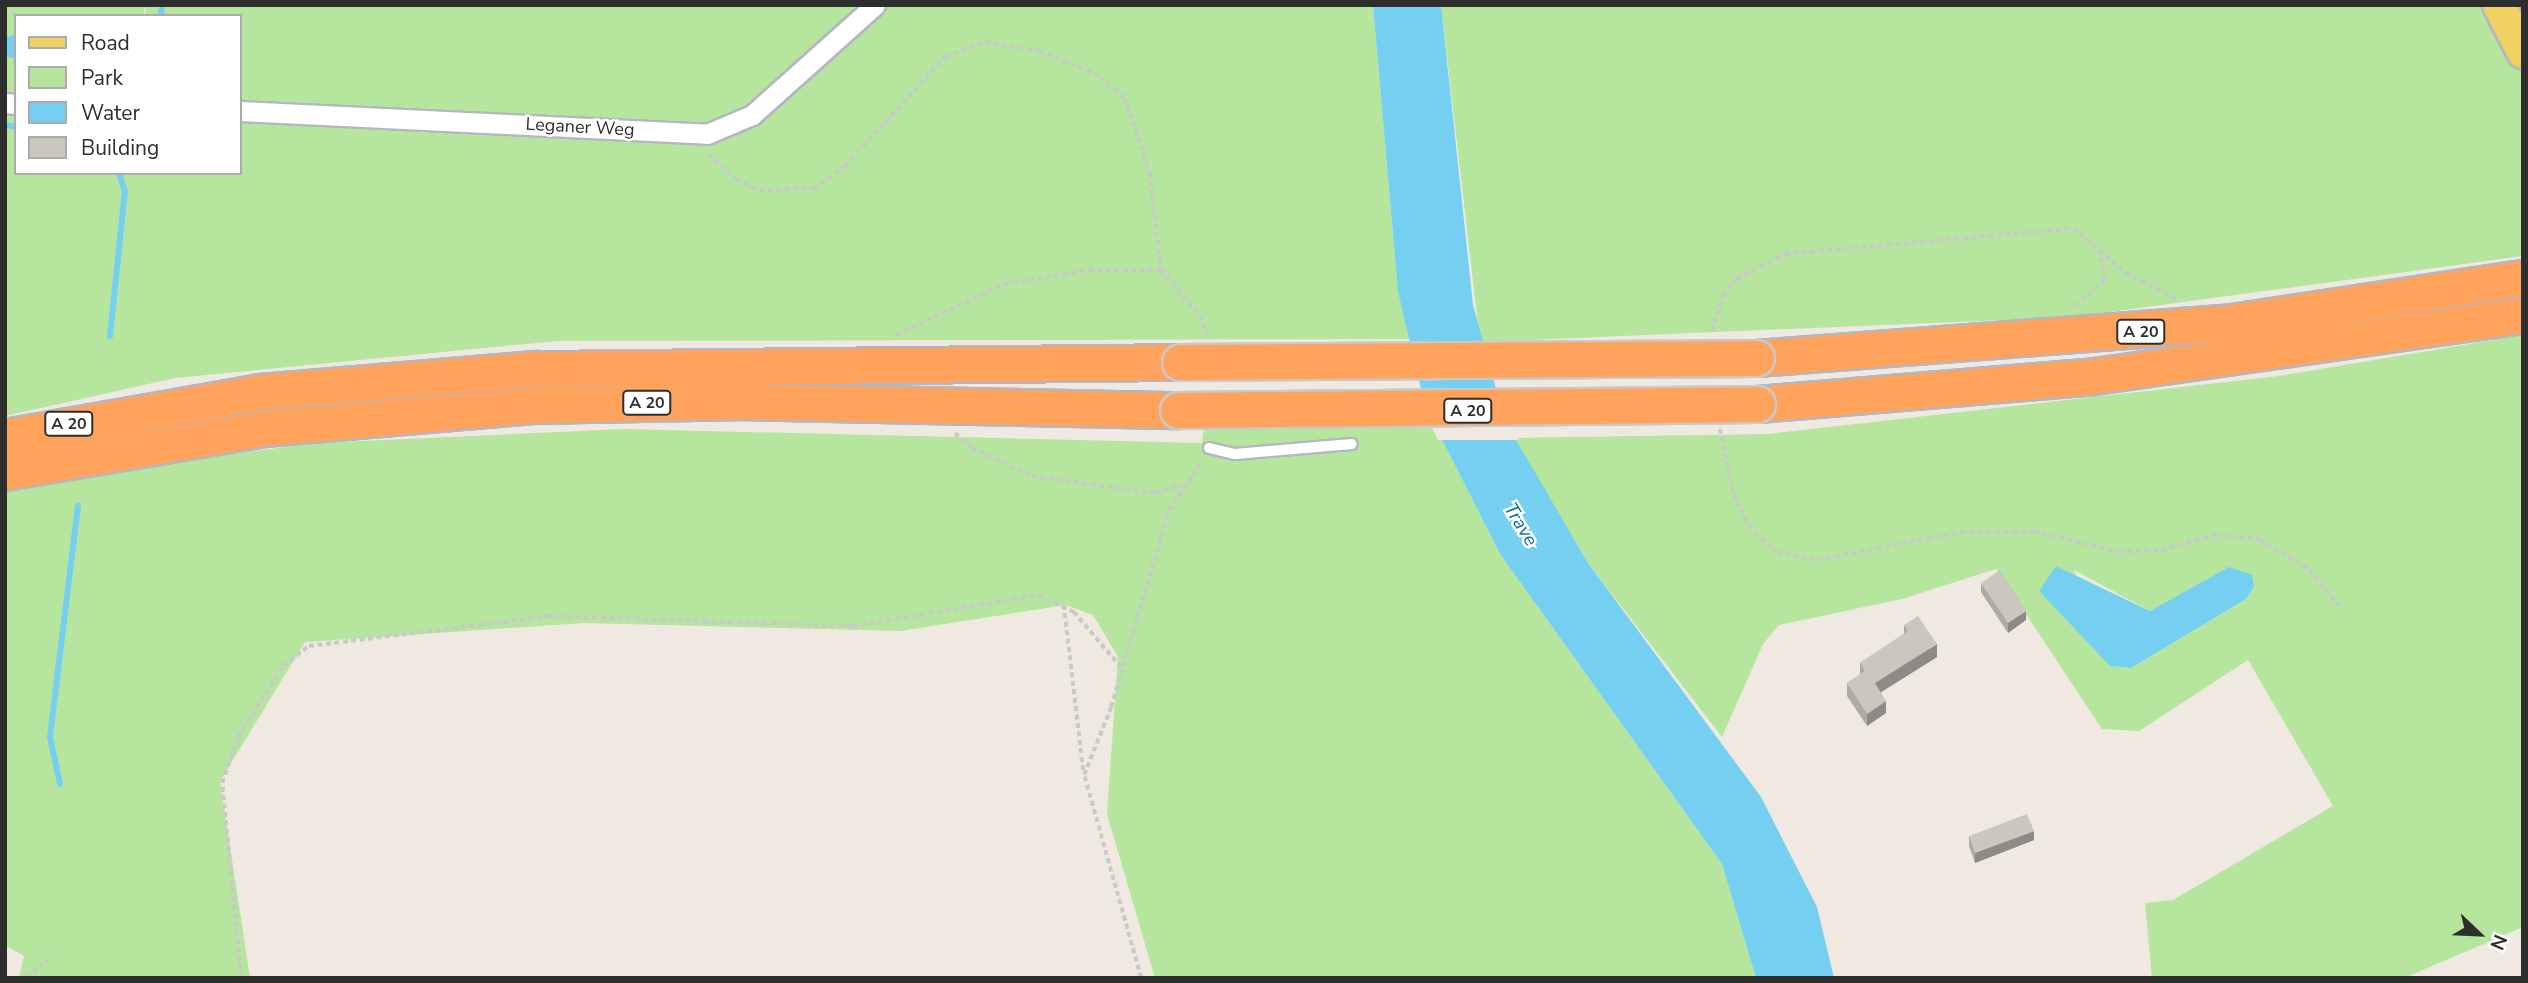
<!DOCTYPE html>
<style>
body{margin:0}
#map{position:relative;width:2528px;height:983px;overflow:hidden;background:#efe9e1;font-family:"Nunito Sans",sans-serif}
div>[style]{position:absolute}
.green>*{inset:0;background:#b6e59e}
.water>*{inset:0;background:#75cff0}
.pier>*{inset:0;background:#efe9e1}
.stream>*{height:6px;margin:-3px;padding:0 3px;transform-origin:3px;border-radius:3px;background:#75cff0}
.path>*{height:3.5px;margin-top:-1.75px;transform-origin:0;background:repeating-linear-gradient(90deg,#c9c9c9 0 5px,transparent 0 8.5px)}
.roads{filter:drop-shadow(2px 0 #b4b7c1) drop-shadow(-2px 0 #b4b7c1) drop-shadow(0 2px #b4b7c1) drop-shadow(0 -2px #b4b7c1)}
.lane>*{height:10px;margin:-5px;padding:0 5px;transform-origin:5px;border-radius:5px;background:#fff}
.street>*{height:19px;margin:-9.5px;padding:0 9.5px;transform-origin:9.5px;border-radius:9.5px;background:#fff}
.primary>*{height:32px;margin:-16px;padding:0 16px;transform-origin:16px;border-radius:16px;background:#f2d163}
.highway>*{height:35px;margin:-17.5px;padding:0 17.5px;transform-origin:17.5px;border-radius:17.5px;background:#ffa35c}
.bridges{filter:drop-shadow(2px 0 #c9c9c9) drop-shadow(-2px 0 #c9c9c9) drop-shadow(0 2px #c9c9c9) drop-shadow(0 -2px #c9c9c9)}
.highway-bridge>*{height:35px;margin:-17.5px;padding:0 17.5px;transform-origin:17.5px;border-radius:17.5px;background:#ffa35c}
.wall>*{inset:0;background:#afaba4}
.shaded-wall>*{inset:0;background:#8e8b86}
.building>*{inset:0;background:#cbc7bf}
span{translate:-50% -50%;white-space:nowrap;text-align:center;line-height:1.15;-webkit-text-stroke:5px #fff;paint-order:stroke}
.shield-label span{padding:2px 5px;background:#fff;border:2px solid;border-radius:5px;-webkit-text-stroke-width:0}
.shield-label{font-size:16px;color:#2e2e2e;font-weight:700}
.street-label{font-size:18px;color:#2e2e2e}
.water-label{font-size:19px;color:#0d6fa3;font-style:italic}
.frame{position:absolute;inset:0;border:7px solid #2e2e2e;pointer-events:none}
.legend{position:absolute;left:14px;top:14px;width:228px;height:161px;box-sizing:border-box;background:#fff;border:2px solid #ababab;margin:0;padding:9px 12px;list-style:none;font-size:21px;color:#2e2e2e}
.legend li{display:flex;align-items:center;gap:14px;height:35px}
.legend b{width:35px;border:2px solid #ababab}
.north{position:absolute;left:2444px;top:899px;width:70px;height:70px;-webkit-text-stroke:5px #fff;paint-order:stroke;rotate:113deg;font-size:19px;font-weight:700;line-height:28px;text-align:center;color:#2e2e2e}
.north::after{content:'';display:block;margin:auto;width:24px;height:32px;background:#2e2e2e;clip-path:polygon(50% 0,100% 100%,50% 72%,0 100%)}
</style>
<div id="map">
<div class="green">
<i style="clip-path:polygon(5px 5px,145px 5px,144px 16px,16px 16px,16px 173px,240px 173px,240px 16px,145px 16px,146px 5px,1373px 5px,1398px 292px,1410px 339px,557px 341px,175px 378px,5px 416px)"></i>
<i style="clip-path:polygon(1441px 5px,2523px 5px,2523px 256px,2073px 317px,1480px 342px)"></i>
<i style="clip-path:polygon(evenodd,2523px 335px,2523px 927px,2404px 978px,2152px 978px,2145px 903px,2173px 900px,2333px 806px,2248px 660px,2139px 731px,2102px 729px,1996px 569px,1902px 599px,1779px 625px,1763px 644px,1722px 737px,1588px 563px,1514px 438px,1768px 434px,2279px 376px,2523px 335px,2074px 570px,2150px 611px,2189px 591px,2254px 587px,2246px 599px,2131px 668px,2110px 666px,2074px 570px)"></i>
<i style="clip-path:polygon(1207px 403px,1425px 406px,1500px 554px,1722px 864px,1756px 978px,1155px 978px,1107px 814px,1118px 657px,1093px 615px,1066px 605px,900px 631px,583px 623px,305px 642px,220px 781px,250px 978px,19px 978px,24px 956px,5px 945px,5px 483px,317px 443px,624px 429px,1202px 443px)"></i>
</div>
<div class="water">
<i style="clip-path:polygon(1373px 5px,1441px 5px,1473px 305px,1505px 421px,1588px 563px,1761px 797px,1817px 907px,1834px 978px,1756px 978px,1722px 864px,1500px 554px,1425px 406px,1398px 292px)"></i>
<i style="clip-path:polygon(16px 34px,16px 59px,5px 56px,5px 38px)"></i>
<i style="clip-path:polygon(2056px 566px,2150px 611px,2229px 567px,2252px 575px,2254px 587px,2246px 599px,2131px 668px,2110px 666px,2039px 591px)"></i>
</div>
<div class="pier">
<i style="clip-path:polygon(1422px 407px,1508px 420px,1519px 440px,1438px 440px)"></i>
</div>
<div class="stream">
<i style="left:161px;top:16px;width:11px;rotate:-85deg"></i>
<i style="left:5px;top:125px;width:11px;rotate:10deg"></i>
<i style="left:110px;top:336px;width:145px;rotate:-84.1deg"></i>
<i style="left:125px;top:192px;width:20px;rotate:-108deg"></i>
<i style="left:60px;top:784px;width:48px;rotate:-102deg"></i>
<i style="left:50px;top:737px;width:233px;rotate:-83.1deg"></i>
</div>
<div class="path">
<i style="left:709px;top:154px;width:37px;rotate:43deg"></i>
<i style="left:736px;top:179px;width:25px;rotate:26deg"></i>
<i style="left:759px;top:190px;width:55px;rotate:-2.1deg"></i>
<i style="left:814px;top:188px;width:38px;rotate:-35deg"></i>
<i style="left:845px;top:166px;width:148px;rotate:-47.5deg"></i>
<i style="left:945px;top:57px;width:43px;rotate:-20.6deg"></i>
<i style="left:985px;top:42px;width:55px;rotate:9.5deg"></i>
<i style="left:1039px;top:51px;width:59px;rotate:21.8deg"></i>
<i style="left:1094px;top:73px;width:40px;rotate:39deg"></i>
<i style="left:1125px;top:98px;width:79px;rotate:71.6deg"></i>
<i style="left:1150px;top:173px;width:98px;rotate:83.5deg"></i>
<i style="left:1161px;top:270px;width:60px;rotate:49.7deg"></i>
<i style="left:1200px;top:316px;width:20px;rotate:70deg"></i>
<i style="left:2075px;top:306px;width:40px;rotate:-41deg"></i>
<i style="left:2105px;top:280px;width:26px;rotate:-103deg"></i>
<i style="left:1712px;top:331px;width:38px;rotate:-73deg"></i>
<i style="left:1723px;top:295px;width:22px;rotate:-51deg"></i>
<i style="left:1737px;top:278px;width:54px;rotate:-26.6deg"></i>
<i style="left:1785px;top:254px;width:290px;rotate:-5.1deg"></i>
<i style="left:2074px;top:228px;width:69px;rotate:40.9deg"></i>
<i style="left:2126px;top:273px;width:58px;rotate:26.6deg"></i>
<i style="left:896px;top:335px;width:119px;rotate:-25.3deg"></i>
<i style="left:1004px;top:284px;width:86px;rotate:-9.4deg"></i>
<i style="left:1089px;top:270px;width:72px"></i>
<i style="left:1720px;top:429px;width:66px;rotate:77.8deg"></i>
<i style="left:1734px;top:494px;width:35px;rotate:65deg"></i>
<i style="left:1749px;top:526px;width:38px;rotate:43deg"></i>
<i style="left:1777px;top:552px;width:42px;rotate:11deg"></i>
<i style="left:1818px;top:560px;width:146px;rotate:-11.1deg"></i>
<i style="left:1961px;top:532px;width:73px;rotate:-0.8deg"></i>
<i style="left:2034px;top:531px;width:88px;rotate:13.9deg"></i>
<i style="left:2119px;top:552px;width:43px;rotate:-2.7deg"></i>
<i style="left:2162px;top:550px;width:54px;rotate:-16.1deg"></i>
<i style="left:2214px;top:535px;width:46px;rotate:5deg"></i>
<i style="left:2260px;top:539px;width:59px;rotate:31.8deg"></i>
<i style="left:2310px;top:570px;width:46px;rotate:51.1deg"></i>
<i style="left:955px;top:433px;width:23px;rotate:41deg"></i>
<i style="left:972px;top:448px;width:66px;rotate:25deg"></i>
<i style="left:1032px;top:476px;width:125px;rotate:7.8deg"></i>
<i style="left:1156px;top:493px;width:27px;rotate:-17deg"></i>
<i style="left:1064px;top:605px;width:170px;rotate:83.3deg"></i>
<i style="left:26px;top:978px;width:31px;rotate:-40deg"></i>
<i style="left:241px;top:978px;width:196px;rotate:-95.6deg"></i>
<i style="left:222px;top:783px;width:49px;rotate:-70.8deg"></i>
<i style="left:238px;top:737px;width:84px;rotate:-57.6deg"></i>
<i style="left:283px;top:666px;width:33px;rotate:-38deg"></i>
<i style="left:309px;top:646px;width:243px;rotate:-7.1deg"></i>
<i style="left:550px;top:616px;width:303px;rotate:1.9deg"></i>
<i style="left:853px;top:626px;width:189px;rotate:-9.5deg"></i>
<i style="left:1039px;top:595px;width:39px;rotate:26deg"></i>
<i style="left:1074px;top:612px;width:72px;rotate:49.5deg"></i>
<i style="left:1141px;top:978px;width:211px;rotate:-105.7deg"></i>
<i style="left:1084px;top:775px;width:73px;rotate:-68.3deg"></i>
<i style="left:1111px;top:707px;width:205px;rotate:-73.6deg"></i>
<i style="left:1169px;top:510px;width:60px;rotate:-55.8deg"></i>
</div>
<div class="roads">
<div class="lane">
<i style="left:1209px;top:448px;width:27px;rotate:13deg"></i>
<i style="left:1235px;top:454px;width:117px;rotate:-4.9deg"></i>
</div>
<div class="street">
<i style="left:5px;top:103px;width:11px;rotate:5deg"></i>
<i style="left:240px;top:111px;width:468px;rotate:2.8deg"></i>
<i style="left:707px;top:134px;width:49px;rotate:-22.9deg"></i>
<i style="left:752px;top:115px;width:165px;rotate:-41.8deg"></i>
</div>
<div class="primary">
<i style="left:2499px;top:5px;width:53px;rotate:62.9deg"></i>
</div>
<div class="highway">
<i style="left:1756px;top:358px;width:476px;rotate:-4.3deg"></i>
<i style="left:2231px;top:322px;width:295px;rotate:-8.6deg"></i>
<i style="left:1757px;top:404px;width:338px;rotate:-4.7deg"></i>
<i style="left:2094px;top:376px;width:433px;rotate:-8.1deg"></i>
<i style="left:5px;top:437px;width:258px;rotate:-10deg"></i>
<i style="left:259px;top:392px;width:277px;rotate:-4.8deg"></i>
<i style="left:535px;top:369px;width:645px;rotate:-0.62deg"></i>
<i style="left:5px;top:472px;width:264px;rotate:-9.6deg"></i>
<i style="left:265px;top:428px;width:272px;rotate:-4.9deg"></i>
<i style="left:536px;top:405px;width:200px;rotate:-1.1deg"></i>
<i style="left:736px;top:401px;width:442px;rotate:1.2deg"></i>
</div>
</div>
<div class="bridges">
<div class="highway-bridge">
<i style="left:1180px;top:362px;width:576px;rotate:-0.4deg"></i>
<i style="left:1178px;top:410px;width:579px;rotate:-0.59deg"></i>
</div>
</div>
<div class="wall">
<i style="clip-path:polygon(1981px 583px,2026px 620px,2008px 633px,1981px 592px)"></i>
<i style="clip-path:polygon(1904px 625px,1937px 657px,1881px 692px,1886px 713px,1867px 726px,1847px 696px,1847px 683px,1860px 675px,1860px 663px,1904px 634px)"></i>
<i style="clip-path:polygon(1969px 836px,2034px 840px,1975px 863px,1969px 846px)"></i>
</div>
<div class="shaded-wall">
<i style="clip-path:polygon(2026px 611px,2026px 620px,2008px 633px,2008px 623px)"></i>
<i style="clip-path:polygon(1937px 644px,1937px 657px,1875px 696px,1875px 683px)"></i>
<i style="clip-path:polygon(1886px 701px,1886px 713px,1867px 726px,1867px 714px)"></i>
<i style="clip-path:polygon(2034px 831px,2034px 840px,1975px 863px,1975px 853px)"></i>
</div>
<div class="building">
<i style="clip-path:polygon(2000px 570px,2026px 611px,2008px 623px,1981px 583px)"></i>
<i style="clip-path:polygon(1918px 616px,1937px 644px,1875px 683px,1886px 701px,1867px 714px,1847px 683px,1865px 671px,1860px 663px,1908px 631px,1904px 625px)"></i>
<i style="clip-path:polygon(2027px 814px,2034px 831px,1975px 853px,1969px 836px)"></i>
</div>
<div class="shield-label">
<span style="left:2141px;top:332px">A 20</span>
<span style="left:647px;top:403px">A 20</span>
<span style="left:1468px;top:411px">A 20</span>
<span style="left:69px;top:424px">A 20</span>
</div>
<div class="street-label">
<span style="left:580px;top:127px;rotate:3deg">Leganer Weg</span>
</div>
<div class="water-label">
<span style="left:1520px;top:525px;rotate:59deg">Trave</span>
</div>
<div class="frame"></div>
<ul class="legend">
<li><b style="height:9px;background:#f2d163"></b>Road</li>
<li><b style="height:19px;background:#b6e59e"></b>Park</li>
<li><b style="height:19px;background:#75cff0"></b>Water</li>
<li><b style="height:19px;background:#cbc7bf"></b>Building</li>
</ul>
<div class="north">N</div>
</div>
